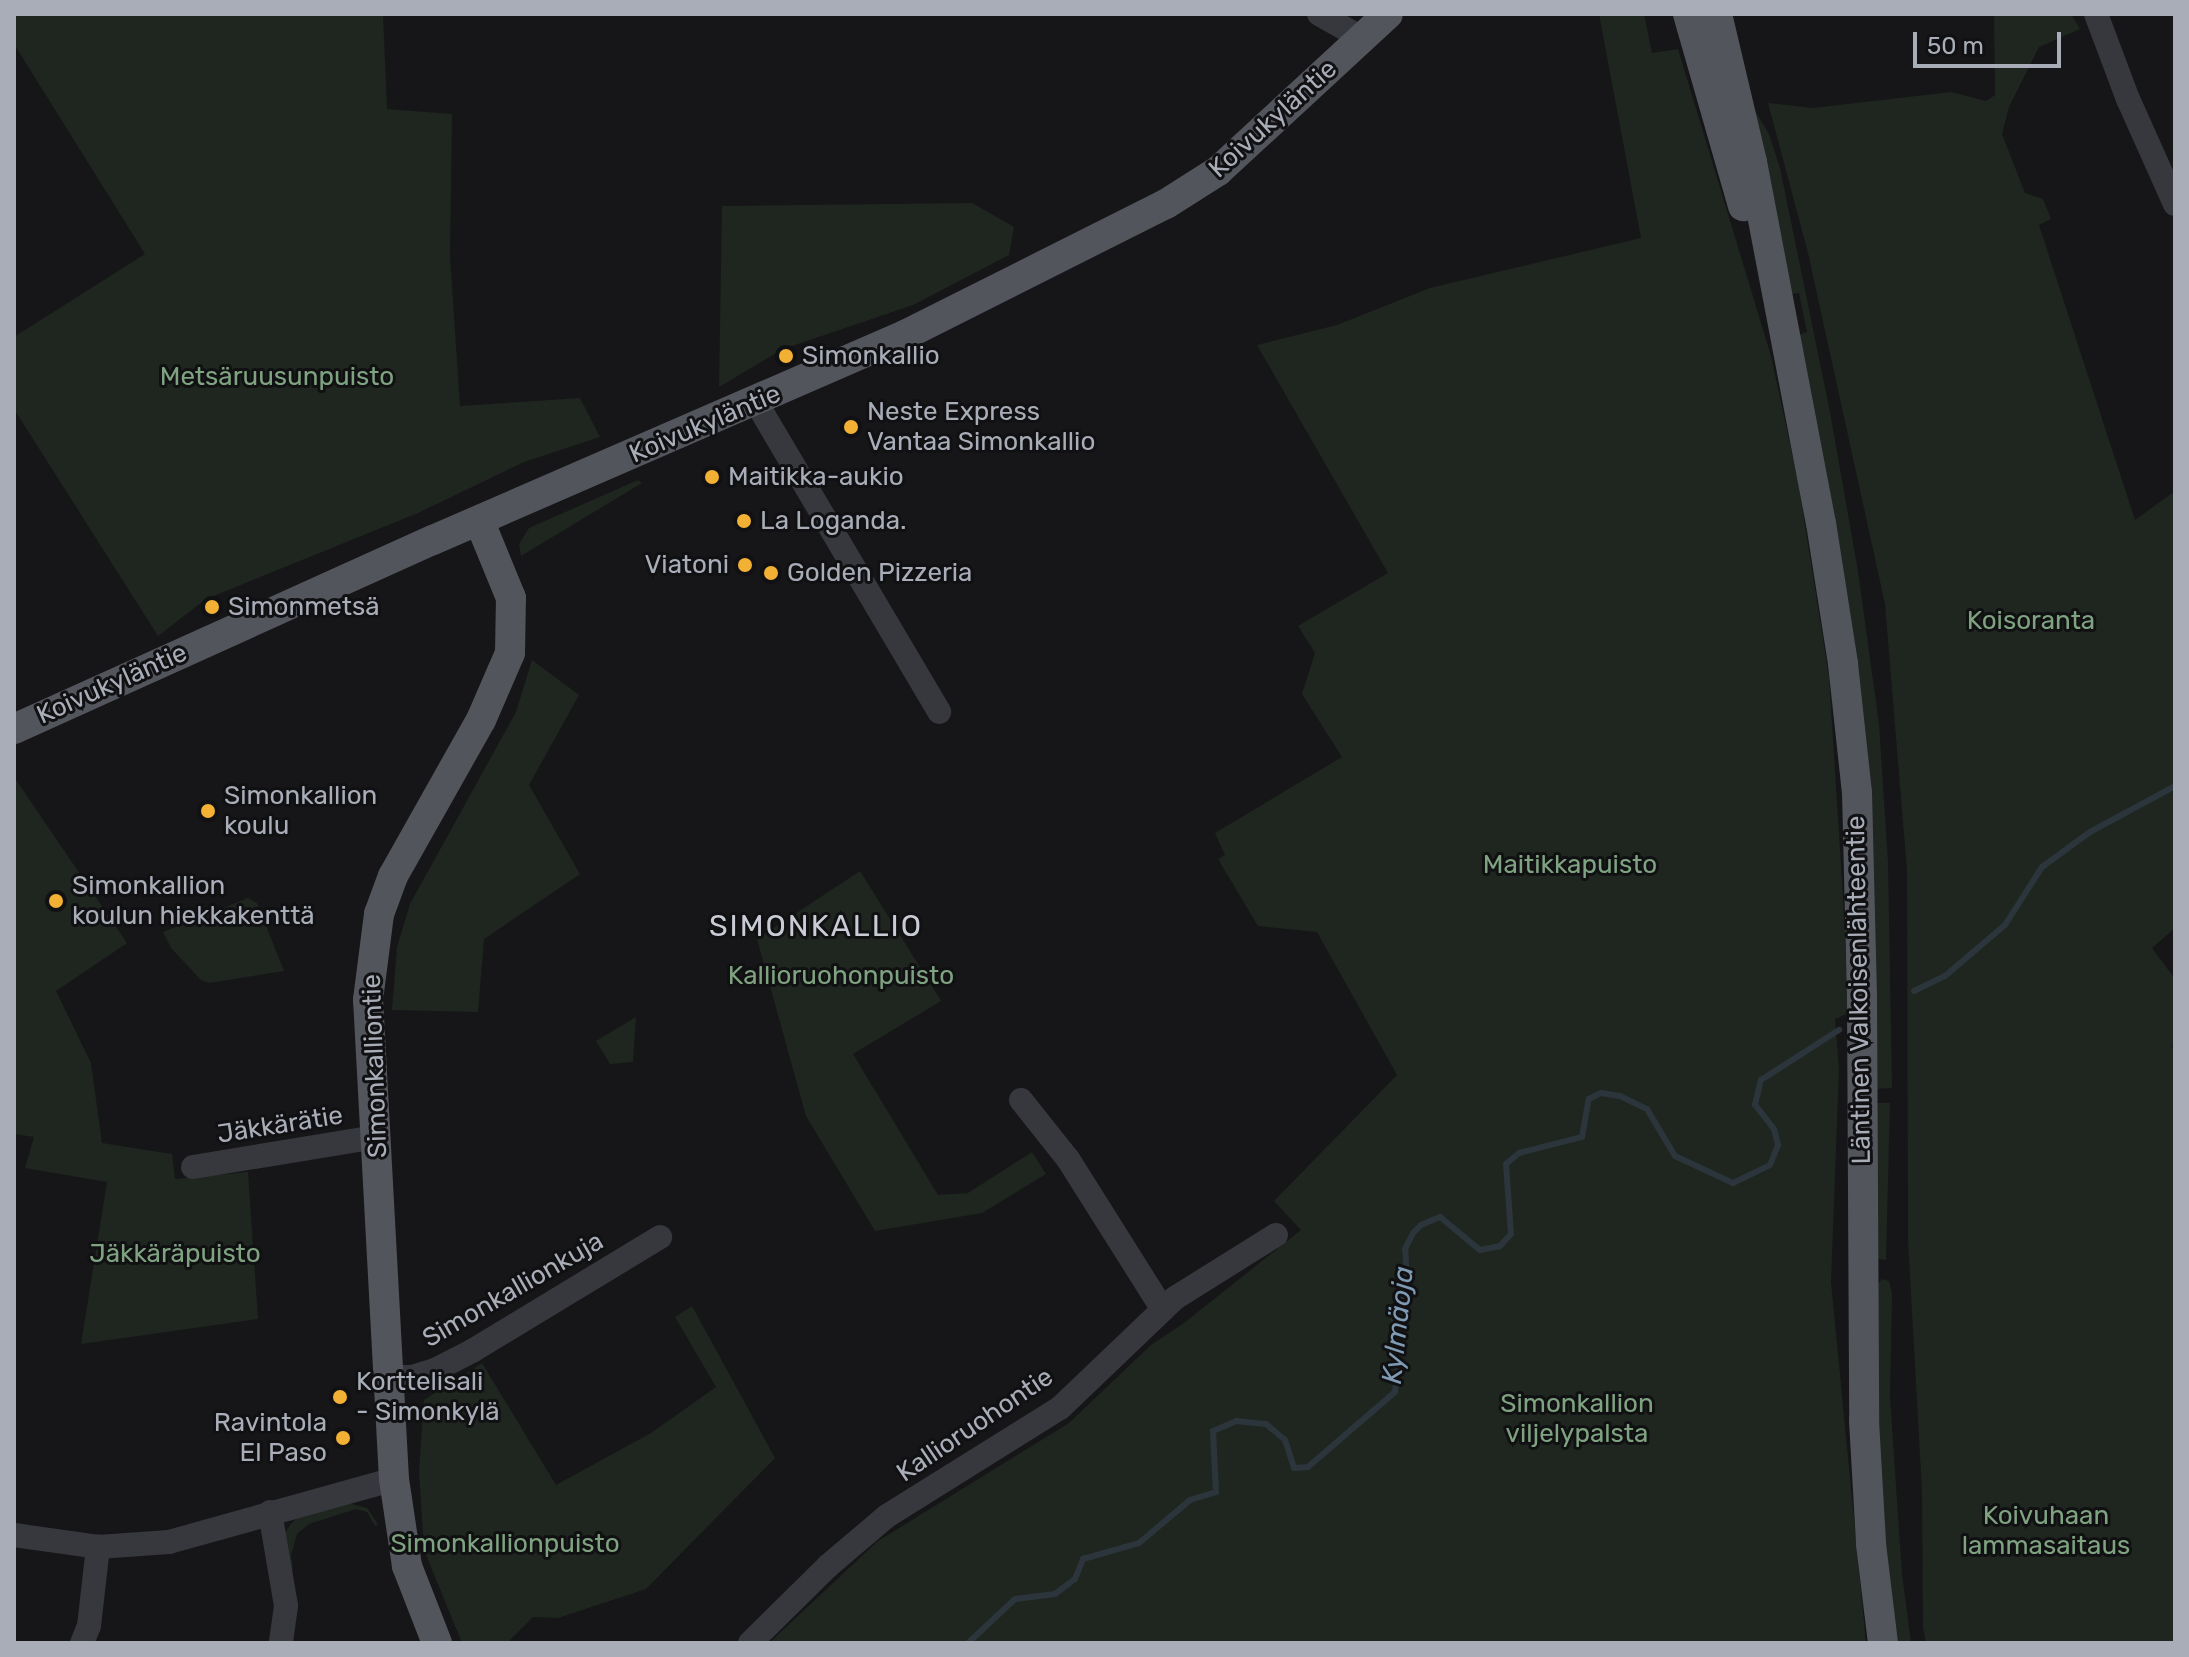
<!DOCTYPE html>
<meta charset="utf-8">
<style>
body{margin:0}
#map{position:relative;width:2189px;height:1657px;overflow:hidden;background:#161618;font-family:Rubik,sans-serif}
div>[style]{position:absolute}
.green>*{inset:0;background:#1e261f}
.stream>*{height:6px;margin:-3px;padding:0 3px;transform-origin:3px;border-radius:3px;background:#2c353c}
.minor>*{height:24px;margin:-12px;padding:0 12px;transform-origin:12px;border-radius:12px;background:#37383d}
.major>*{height:30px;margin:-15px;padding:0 15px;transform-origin:15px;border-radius:15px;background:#53555c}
.dots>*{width:22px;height:22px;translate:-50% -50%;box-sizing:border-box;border:4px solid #111113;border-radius:50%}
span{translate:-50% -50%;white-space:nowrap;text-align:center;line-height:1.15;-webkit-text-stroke:6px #111113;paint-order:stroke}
.street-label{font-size:26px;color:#a8adb8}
.poi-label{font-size:26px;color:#a8adb8}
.left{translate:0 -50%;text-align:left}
.right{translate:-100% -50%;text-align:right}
.park-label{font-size:26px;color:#7fa381}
.water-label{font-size:28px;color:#7f9bb3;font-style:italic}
.quarter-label{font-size:30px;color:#c9ccd4;letter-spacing:2px}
.frame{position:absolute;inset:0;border:16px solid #a8adb8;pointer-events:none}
.scale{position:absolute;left:1913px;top:32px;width:148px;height:36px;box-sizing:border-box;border:4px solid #a8adb8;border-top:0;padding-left:10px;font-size:24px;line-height:28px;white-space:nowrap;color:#a8adb8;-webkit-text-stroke:6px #111113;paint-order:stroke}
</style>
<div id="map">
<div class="green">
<i style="clip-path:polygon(14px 14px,383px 14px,387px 109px,452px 114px,450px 256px,460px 406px,580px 398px,600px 437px,524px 462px,418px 513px,206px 599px,158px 636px,14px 409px,14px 337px,145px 254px,14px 44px)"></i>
<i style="clip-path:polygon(1599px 14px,1644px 14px,1652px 53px,1678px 49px,1771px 356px,1798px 481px,1829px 677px,1842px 881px,1849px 1013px,1835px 1019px,1839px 1069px,1831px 1282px,1866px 1643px,769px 1643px,878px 1541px,1069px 1423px,1151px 1345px,1184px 1323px,1301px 1230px,1274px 1201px,1397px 1075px,1317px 932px,1258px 926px,1218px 859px,1225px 855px,1215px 833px,1342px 757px,1302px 694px,1315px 653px,1298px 626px,1388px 573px,1257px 345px,1337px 325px,1430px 288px,1641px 238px)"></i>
<i style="clip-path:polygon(1994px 14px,2071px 14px,2080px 29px,2039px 47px,2009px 107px,2002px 134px,2025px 193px,2043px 199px,2051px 219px,2039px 225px,2135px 520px,2175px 491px,2175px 928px,2152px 948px,2175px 979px,2175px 1042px,2172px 1045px,2175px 1059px,2175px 1643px,1926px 1643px,1923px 1628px,1922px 1491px,1908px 1240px,1907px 870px,1885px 604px,1808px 253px,1768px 103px,1813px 108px,1951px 92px,1986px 101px,1995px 95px)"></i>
<i style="clip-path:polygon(1751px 104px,1769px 134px,1780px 168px,1830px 412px,1858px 571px,1879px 724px,1888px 861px,1892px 1088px,1875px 1089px,1798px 335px,1807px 332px,1799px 293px,1790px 294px)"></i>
<i style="clip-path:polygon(972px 203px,1014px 227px,1009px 255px,913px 305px,783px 349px,719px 387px,722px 206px)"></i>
<i style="clip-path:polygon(638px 480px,642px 483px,521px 556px,519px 544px,529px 528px)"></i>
<i style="clip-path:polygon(532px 660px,579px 695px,529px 785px,580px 874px,484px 939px,478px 1012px,392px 1010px,397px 947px,410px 904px,516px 712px)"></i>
<i style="clip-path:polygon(14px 777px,127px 943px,56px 991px,91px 1063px,102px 1143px,172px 1154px,175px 1179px,248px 1172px,258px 1319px,81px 1344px,107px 1182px,25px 1168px,34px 1137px,14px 1134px)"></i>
<i style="clip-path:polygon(860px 871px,941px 1001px,853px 1054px,938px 1195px,968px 1193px,1032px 1152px,1046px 1174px,982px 1213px,875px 1231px,806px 1116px,757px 939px)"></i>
<i style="clip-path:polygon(248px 898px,257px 903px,284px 971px,209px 983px,201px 980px,171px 948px,163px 932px)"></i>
<i style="clip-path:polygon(636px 1017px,633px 1062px,610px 1064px,596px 1041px)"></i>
<i style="clip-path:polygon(1875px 1103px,1890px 1103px,1886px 1260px,1878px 1259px)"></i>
<i style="clip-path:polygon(1882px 1279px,1889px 1281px,1892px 1294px,1890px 1397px,1902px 1574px,1911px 1643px,1894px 1643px,1880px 1477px,1874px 1289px)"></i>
<i style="clip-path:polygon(692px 1306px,775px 1458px,646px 1589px,558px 1618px,533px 1617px,507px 1643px,462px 1643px,424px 1550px,419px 1471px,424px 1400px,482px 1363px,556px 1485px,651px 1433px,716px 1387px,675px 1317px)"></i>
<i style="clip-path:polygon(344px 1502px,367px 1508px,378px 1524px,375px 1526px,367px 1512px,356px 1509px,309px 1524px,297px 1534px,291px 1555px,293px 1570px,287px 1569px,285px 1533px,290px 1525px,297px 1518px)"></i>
</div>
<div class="stream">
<i style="left:1914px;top:991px;width:34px;rotate:-26deg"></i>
<i style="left:1945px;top:976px;width:79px;rotate:-40.4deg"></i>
<i style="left:2005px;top:925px;width:69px;rotate:-57.5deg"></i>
<i style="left:2042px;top:867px;width:59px;rotate:-36.1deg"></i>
<i style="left:2090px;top:832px;width:97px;rotate:-28.4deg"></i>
<i style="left:968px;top:1643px;width:64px;rotate:-43.1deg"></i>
<i style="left:1015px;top:1599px;width:40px;rotate:-7.1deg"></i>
<i style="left:1055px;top:1594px;width:25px;rotate:-37deg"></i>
<i style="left:1075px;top:1579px;width:22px;rotate:-68deg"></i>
<i style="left:1083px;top:1559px;width:58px;rotate:-15.9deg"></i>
<i style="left:1139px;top:1543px;width:67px;rotate:-40.1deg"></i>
<i style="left:1190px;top:1500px;width:27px;rotate:-17deg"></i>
<i style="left:1216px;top:1492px;width:61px;rotate:-92.8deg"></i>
<i style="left:1213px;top:1431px;width:25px;rotate:-23deg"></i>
<i style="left:1236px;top:1421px;width:30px;rotate:6deg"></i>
<i style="left:1266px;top:1424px;width:25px;rotate:40deg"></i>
<i style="left:1285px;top:1440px;width:29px;rotate:72deg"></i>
<i style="left:1294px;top:1468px;width:14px;rotate:-4deg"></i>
<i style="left:1308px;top:1467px;width:115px;rotate:-40.8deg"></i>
<i style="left:1395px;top:1392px;width:24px;rotate:-83deg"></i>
<i style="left:1398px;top:1368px;width:52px;rotate:-94.4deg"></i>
<i style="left:1394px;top:1316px;width:36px;rotate:-69deg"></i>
<i style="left:1407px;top:1282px;width:33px;rotate:-93deg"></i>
<i style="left:1405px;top:1249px;width:18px;rotate:-63deg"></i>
<i style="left:1413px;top:1233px;width:11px;rotate:-45deg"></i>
<i style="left:1421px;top:1225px;width:21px;rotate:-23deg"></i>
<i style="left:1440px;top:1217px;width:52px;rotate:39.5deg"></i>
<i style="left:1480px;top:1250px;width:20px;rotate:-11deg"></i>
<i style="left:1500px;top:1246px;width:16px;rotate:-47deg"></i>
<i style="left:1511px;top:1234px;width:70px;rotate:-94.1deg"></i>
<i style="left:1506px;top:1164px;width:17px;rotate:-40deg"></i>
<i style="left:1519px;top:1153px;width:65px;rotate:-14.3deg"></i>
<i style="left:1582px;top:1137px;width:39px;rotate:-80deg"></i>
<i style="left:1589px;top:1099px;width:13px;rotate:-27deg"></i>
<i style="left:1601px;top:1093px;width:19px;rotate:9deg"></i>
<i style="left:1620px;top:1096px;width:30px;rotate:26deg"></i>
<i style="left:1647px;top:1109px;width:55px;rotate:59.2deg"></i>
<i style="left:1675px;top:1156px;width:64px;rotate:25deg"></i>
<i style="left:1733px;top:1183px;width:41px;rotate:-25.9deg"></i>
<i style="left:1770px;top:1165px;width:22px;rotate:-68deg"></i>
<i style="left:1778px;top:1145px;width:16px;rotate:-104deg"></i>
<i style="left:1774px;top:1129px;width:31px;rotate:-128deg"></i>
<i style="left:1755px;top:1105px;width:26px;rotate:-77deg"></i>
<i style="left:1761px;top:1080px;width:93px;rotate:-32.7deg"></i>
</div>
<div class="minor">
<i style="left:1319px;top:14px;width:49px;rotate:29.2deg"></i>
<i style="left:2096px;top:14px;width:91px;rotate:69.4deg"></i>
<i style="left:2128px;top:99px;width:115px;rotate:65.9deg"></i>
<i style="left:756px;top:402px;width:360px;rotate:59.4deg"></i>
<i style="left:1021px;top:1100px;width:75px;rotate:51.5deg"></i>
<i style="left:1068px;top:1159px;width:178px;rotate:57.8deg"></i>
<i style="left:193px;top:1167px;width:186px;rotate:-9.3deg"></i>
<i style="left:390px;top:1377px;width:22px"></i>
<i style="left:412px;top:1377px;width:24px;rotate:-17deg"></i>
<i style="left:435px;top:1370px;width:42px;rotate:-27.2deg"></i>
<i style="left:472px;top:1351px;width:220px;rotate:-31.2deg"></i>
<i style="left:270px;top:1512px;width:95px;rotate:80.3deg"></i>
<i style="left:286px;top:1606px;width:37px;rotate:98deg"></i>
<i style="left:14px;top:1535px;width:85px;rotate:8.1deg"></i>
<i style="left:98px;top:1547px;width:71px;rotate:-4deg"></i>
<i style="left:169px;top:1542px;width:234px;rotate:-15.6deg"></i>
<i style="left:82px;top:1643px;width:18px;rotate:-68deg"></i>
<i style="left:89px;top:1626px;width:80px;rotate:-83.5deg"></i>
<i style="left:750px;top:1643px;width:110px;rotate:-44.6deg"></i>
<i style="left:828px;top:1566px;width:77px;rotate:-40.3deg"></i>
<i style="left:887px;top:1516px;width:204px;rotate:-32deg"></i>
<i style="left:1060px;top:1408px;width:159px;rotate:-43.7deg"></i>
<i style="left:1175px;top:1298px;width:119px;rotate:-32deg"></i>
</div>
<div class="major">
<i style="left:1688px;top:14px;width:200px;rotate:74deg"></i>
<i style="left:1717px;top:14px;width:152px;rotate:76.7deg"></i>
<i style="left:1752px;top:162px;width:368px;rotate:79.2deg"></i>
<i style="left:1821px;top:523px;width:143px;rotate:81.1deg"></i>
<i style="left:1843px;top:664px;width:129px;rotate:83.8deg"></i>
<i style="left:1857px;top:792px;width:206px;rotate:88.6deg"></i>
<i style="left:1862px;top:998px;width:423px;rotate:89.7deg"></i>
<i style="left:1864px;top:1421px;width:123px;rotate:86.7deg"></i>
<i style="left:1871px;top:1544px;width:100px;rotate:83.1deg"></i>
<i style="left:14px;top:729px;width:460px;rotate:-24.3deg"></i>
<i style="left:433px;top:540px;width:515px;rotate:-23.48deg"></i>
<i style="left:905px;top:335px;width:292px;rotate:-26.7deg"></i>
<i style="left:1166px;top:204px;width:62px;rotate:-32.4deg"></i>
<i style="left:1218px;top:171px;width:231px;rotate:-42.7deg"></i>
<i style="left:437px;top:1643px;width:83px;rotate:-111.3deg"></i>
<i style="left:407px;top:1566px;width:88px;rotate:-98.5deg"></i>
<i style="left:394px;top:1479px;width:480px;rotate:-93.1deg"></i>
<i style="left:368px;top:1000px;width:87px;rotate:-82.7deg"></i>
<i style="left:379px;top:914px;width:40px;rotate:-69.8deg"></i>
<i style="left:393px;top:876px;width:179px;rotate:-60.6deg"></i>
<i style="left:481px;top:720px;width:73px;rotate:-66.6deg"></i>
<i style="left:510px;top:653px;width:55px;rotate:-89deg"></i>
<i style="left:511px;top:598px;width:84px;rotate:-112.3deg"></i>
</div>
<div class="dots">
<i style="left:786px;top:356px;background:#f2b134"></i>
<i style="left:851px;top:427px;background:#f2b134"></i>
<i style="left:712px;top:477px;background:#f2b134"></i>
<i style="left:744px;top:521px;background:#f2b134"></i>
<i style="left:745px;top:565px;background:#f2b134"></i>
<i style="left:771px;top:573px;background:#f2b134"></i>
<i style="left:212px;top:607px;background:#f2b134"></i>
<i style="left:208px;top:811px;background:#f2b134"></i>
<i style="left:56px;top:901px;background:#f2b134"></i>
<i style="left:340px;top:1397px;background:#f2b134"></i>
<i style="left:343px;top:1438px;background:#f2b134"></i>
</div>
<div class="street-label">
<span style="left:1273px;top:119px;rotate:-42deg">Koivukyläntie</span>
<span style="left:705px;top:424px;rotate:-23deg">Koivukyläntie</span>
<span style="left:112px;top:684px;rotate:-24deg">Koivukyläntie</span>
<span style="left:1859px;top:990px;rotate:-91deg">Läntinen Valkoisenlähteentie</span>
<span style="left:375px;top:1066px;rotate:-92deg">Simonkalliontie</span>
<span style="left:280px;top:1125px;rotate:-9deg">Jäkkärätie</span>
<span style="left:513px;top:1290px;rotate:-30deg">Simonkallionkuja</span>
<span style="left:975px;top:1425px;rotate:-34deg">Kallioruohontie</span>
</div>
<div class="poi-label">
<span class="left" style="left:802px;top:356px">Simonkallio</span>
<span class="left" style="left:867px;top:427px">Neste Express<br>Vantaa Simonkallio</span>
<span class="left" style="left:728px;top:477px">Maitikka-aukio</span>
<span class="left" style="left:760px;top:521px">La Loganda.</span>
<span class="right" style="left:729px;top:565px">Viatoni</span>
<span class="left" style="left:787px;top:573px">Golden Pizzeria</span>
<span class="left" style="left:228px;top:607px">Simonmetsä</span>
<span class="left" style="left:224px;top:811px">Simonkallion<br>koulu</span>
<span class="left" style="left:72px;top:901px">Simonkallion<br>koulun hiekkakenttä</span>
<span class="left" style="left:356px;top:1397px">Korttelisali<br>- Simonkylä</span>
<span class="right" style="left:327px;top:1438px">Ravintola<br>El Paso</span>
</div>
<div class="park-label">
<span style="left:277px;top:377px">Metsäruusunpuisto</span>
<span style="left:2031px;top:621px">Koisoranta</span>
<span style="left:1570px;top:865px">Maitikkapuisto</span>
<span style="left:841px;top:976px">Kallioruohonpuisto</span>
<span style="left:175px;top:1254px">Jäkkäräpuisto</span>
<span style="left:1577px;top:1419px">Simonkallion<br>viljelypalsta</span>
<span style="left:2046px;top:1531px">Koivuhaan<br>lammasaitaus</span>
<span style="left:505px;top:1544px">Simonkallionpuisto</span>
</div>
<div class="water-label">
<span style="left:1398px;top:1325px;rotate:-84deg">Kylmäoja</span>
</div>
<div class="quarter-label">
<span style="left:816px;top:926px">SIMONKALLIO</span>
</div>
<div class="frame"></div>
<div class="scale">50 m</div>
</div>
